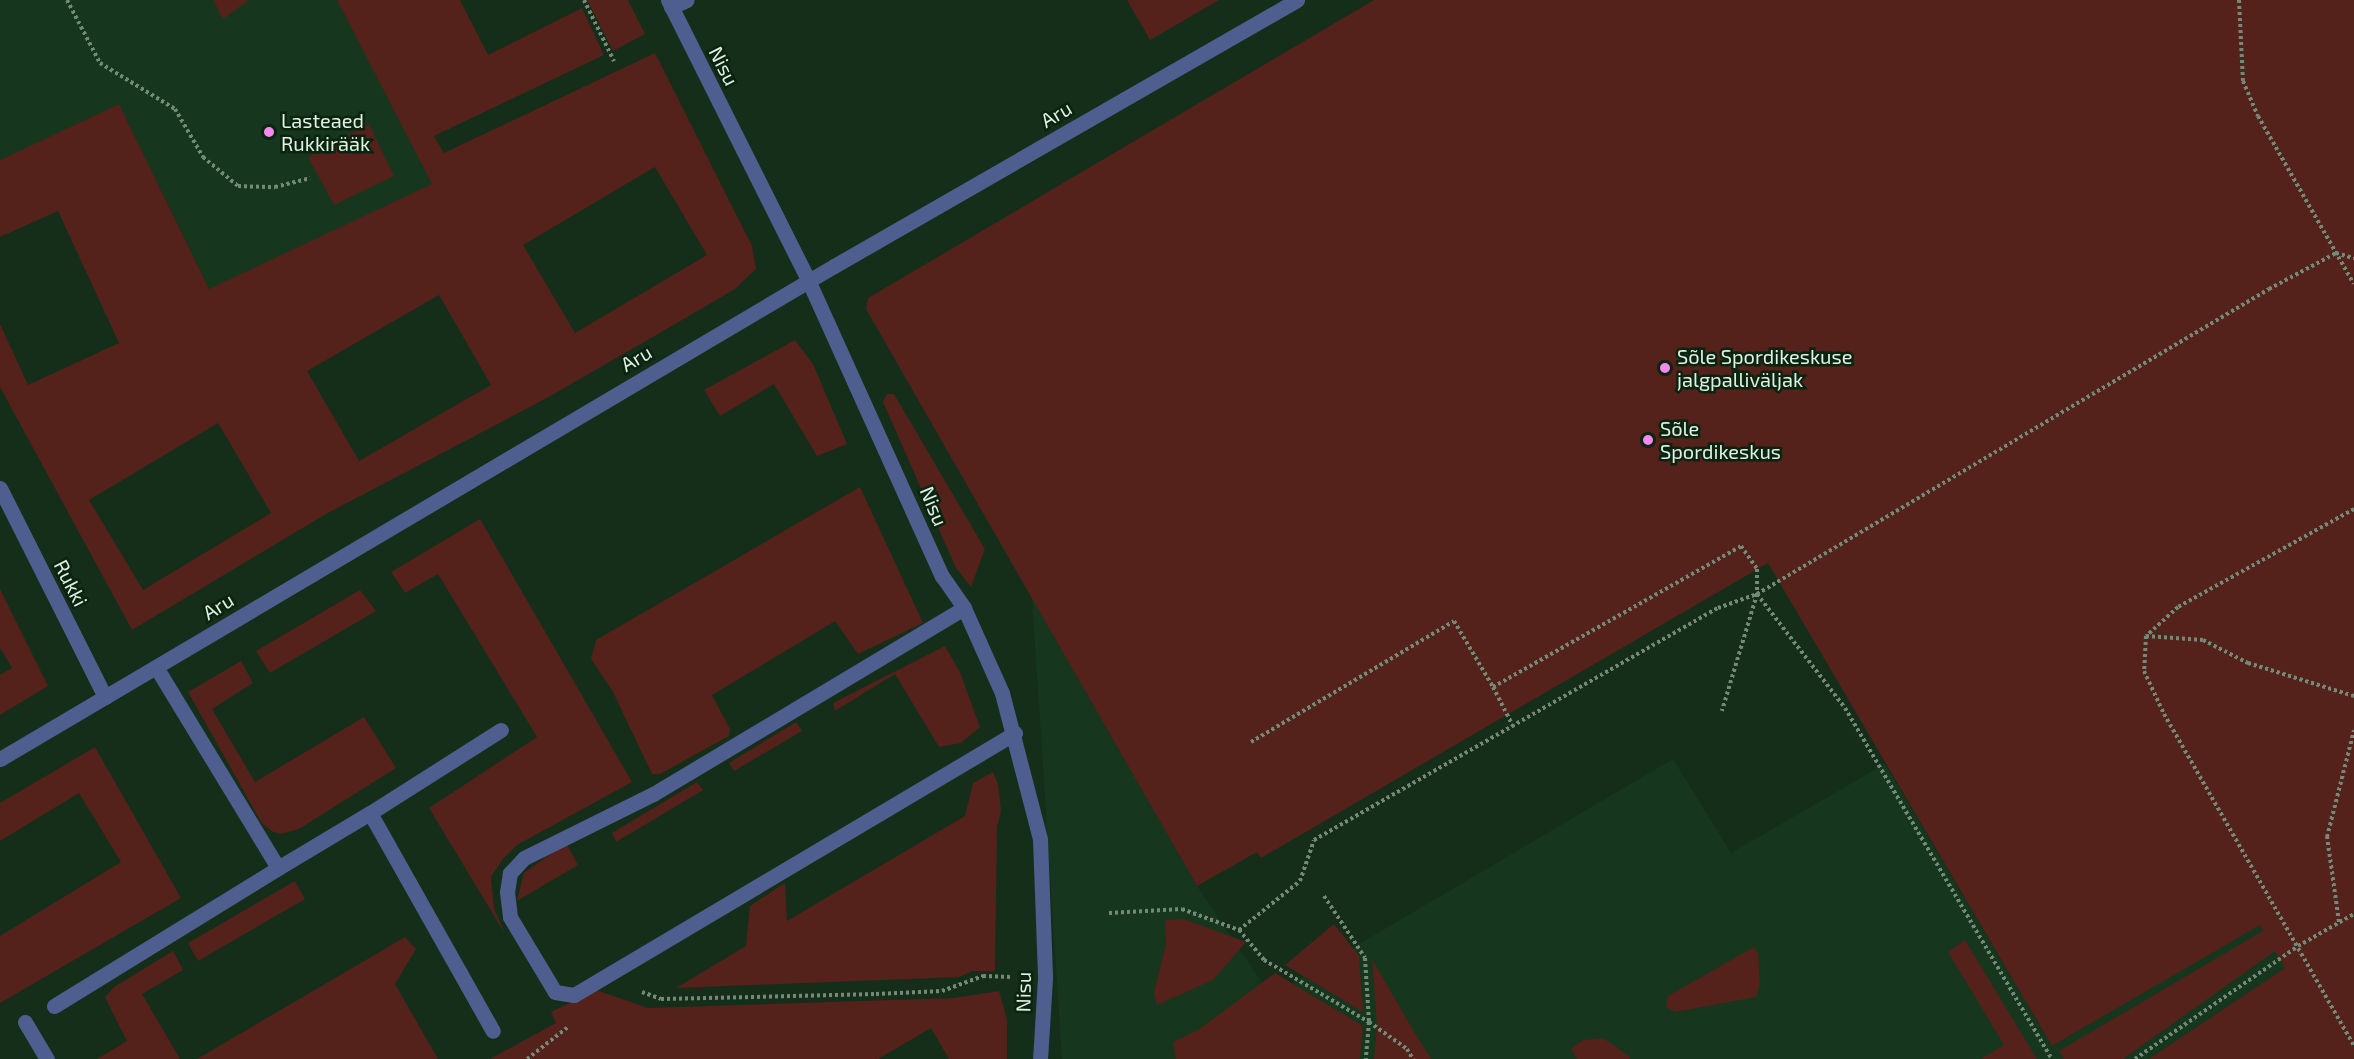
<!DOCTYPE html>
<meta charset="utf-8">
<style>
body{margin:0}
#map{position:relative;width:2354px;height:1059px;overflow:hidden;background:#142e1a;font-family:"Exo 2",sans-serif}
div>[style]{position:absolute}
.built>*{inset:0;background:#16371d}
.green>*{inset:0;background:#54211b}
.path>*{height:4px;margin-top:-2px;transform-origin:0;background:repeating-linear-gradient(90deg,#748a78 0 3px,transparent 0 6px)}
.minor>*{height:15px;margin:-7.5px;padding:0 7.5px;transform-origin:7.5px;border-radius:7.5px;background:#4e5f8f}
.dots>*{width:16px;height:16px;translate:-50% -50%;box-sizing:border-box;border:3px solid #0a2410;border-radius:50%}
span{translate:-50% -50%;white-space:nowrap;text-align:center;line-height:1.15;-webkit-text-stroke:5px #0a2410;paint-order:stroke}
.street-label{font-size:20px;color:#e0f0e2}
.poi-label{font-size:20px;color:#e0f0e2}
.left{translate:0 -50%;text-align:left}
</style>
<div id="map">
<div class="built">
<i style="clip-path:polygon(0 0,337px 0,433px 184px,209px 289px,119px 104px,0 160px)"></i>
<i style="clip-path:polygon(1032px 598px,1197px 886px,1271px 996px,1673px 759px,1731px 853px,1885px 764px,2052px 1046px,2260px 924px,2338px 1059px,1062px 1059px)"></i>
</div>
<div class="green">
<i style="clip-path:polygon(213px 0,249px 0,223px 19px)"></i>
<i style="clip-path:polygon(evenodd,337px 0,460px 0,488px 55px,582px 8px,604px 55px,434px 136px,444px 153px,655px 53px,752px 246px,756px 269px,735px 289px,677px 323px,547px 398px,326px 514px,132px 630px,0 387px,0 324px,28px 385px,119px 343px,58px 211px,0 237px,0 160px,119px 104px,209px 289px,432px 184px,337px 0,655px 167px,707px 255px,575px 333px,523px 245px,655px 167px,337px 0,439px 295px,491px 385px,359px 461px,307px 371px,439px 295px,337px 0,218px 423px,271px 513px,143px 590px,89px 500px,218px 423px)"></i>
<i style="clip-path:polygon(587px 0,628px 0,645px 34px,613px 51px)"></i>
<i style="clip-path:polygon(1127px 0,1219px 0,1150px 40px)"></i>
<i style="clip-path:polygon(1374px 0,2354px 0,2354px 1059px,2149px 1059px,2285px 968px,2275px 951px,2123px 1059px,2064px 1059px,2059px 1051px,2263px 931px,2260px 925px,2052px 1046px,1768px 563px,1261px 858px,1257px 852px,1197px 886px,866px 309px,868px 298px)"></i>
<i style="clip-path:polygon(369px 124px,394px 176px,334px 205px,308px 157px)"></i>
<i style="clip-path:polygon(795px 340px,813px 364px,847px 444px,817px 456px,774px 384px,720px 416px,704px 390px)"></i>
<i style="clip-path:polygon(887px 394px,894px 394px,985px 549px,971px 587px,956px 568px,883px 402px)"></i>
<i style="clip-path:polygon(860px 487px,923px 623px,858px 654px,835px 621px,712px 695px,730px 729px,729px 736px,660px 774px,652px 774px,613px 692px,591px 659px,596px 640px)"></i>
<i style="clip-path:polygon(480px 519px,632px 782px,517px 845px,502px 860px,491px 877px,494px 908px,505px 934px,429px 808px,537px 737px,438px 574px,405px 593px,391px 572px)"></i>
<i style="clip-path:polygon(0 589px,48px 686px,0 715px,0 675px,12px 668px,0 648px)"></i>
<i style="clip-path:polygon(360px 590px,376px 611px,270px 673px,256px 651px)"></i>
<i style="clip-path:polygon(945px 646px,960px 672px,980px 727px,961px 743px,939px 747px,895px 674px,835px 711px,833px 703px)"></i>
<i style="clip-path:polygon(241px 661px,253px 683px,212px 709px,255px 782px,364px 717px,396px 768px,299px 829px,281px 834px,271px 831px,261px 822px,188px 692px)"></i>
<i style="clip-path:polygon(796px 722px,802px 731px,734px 771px,729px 763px)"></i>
<i style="clip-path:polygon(95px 747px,181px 898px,0 1003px,0 936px,121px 862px,79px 793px,0 841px,0 803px)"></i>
<i style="clip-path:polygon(993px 772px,998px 784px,1001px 811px,997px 827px,995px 971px,973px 971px,959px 977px,676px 988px,746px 946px,750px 906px,785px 883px,787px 921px,965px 816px,973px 783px)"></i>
<i style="clip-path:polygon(697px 782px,703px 790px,616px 842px,612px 833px)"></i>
<i style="clip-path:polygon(566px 843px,578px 865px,517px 901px,524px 873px)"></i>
<i style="clip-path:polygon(295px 881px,305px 899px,198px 961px,188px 943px)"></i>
<i style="clip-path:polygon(1184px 919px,1246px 942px,1213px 980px,1157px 1005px,1154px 992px,1166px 944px,1165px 920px)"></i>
<i style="clip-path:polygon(1334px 924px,1359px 956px,1363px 1012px,1285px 965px)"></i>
<i style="clip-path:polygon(405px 937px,416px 949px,395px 984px,438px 1059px,197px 1059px)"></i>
<i style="clip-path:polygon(1965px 940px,2037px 1059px,1981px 1059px,2004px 1045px,1948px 952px)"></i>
<i style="clip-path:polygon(1754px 947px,1758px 953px,1760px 983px,1756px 997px,1675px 1012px,1666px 1007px,1668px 996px)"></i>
<i style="clip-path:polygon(173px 951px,183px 970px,142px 994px,180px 1059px,97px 1059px,127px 1041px,105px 997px,114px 987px)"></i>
<i style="clip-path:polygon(1372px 959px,1413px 1030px,1431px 1059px,1374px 1059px,1377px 1025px)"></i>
<i style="clip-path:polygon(1275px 973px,1363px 1026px,1360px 1059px,1176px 1059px,1173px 1042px,1198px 1030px)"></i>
<i style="clip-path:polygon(596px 990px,648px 1008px,954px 998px,999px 991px,1007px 1020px,1007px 1059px,949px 1059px,931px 1028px,878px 1059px,490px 1059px,556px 1023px,551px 1012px)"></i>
<i style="clip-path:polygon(1603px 1038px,1629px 1056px,1630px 1059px,1577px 1059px,1571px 1049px,1583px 1040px)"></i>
</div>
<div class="path">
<i style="left:67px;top:0;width:71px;rotate:62.4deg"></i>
<i style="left:100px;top:63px;width:88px;rotate:31.5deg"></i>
<i style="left:175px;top:109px;width:56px;rotate:59.7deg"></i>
<i style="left:203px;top:157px;width:45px;rotate:39.6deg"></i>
<i style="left:238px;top:186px;width:37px;rotate:2deg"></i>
<i style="left:275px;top:187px;width:36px;rotate:-14deg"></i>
<i style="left:584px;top:0;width:68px;rotate:63.8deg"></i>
<i style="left:2239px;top:0;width:81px;rotate:87.2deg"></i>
<i style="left:2243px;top:81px;width:38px;rotate:67deg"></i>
<i style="left:2258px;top:116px;width:193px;rotate:60.3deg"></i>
<i style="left:2354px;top:509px;width:201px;rotate:150.9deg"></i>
<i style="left:2178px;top:607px;width:43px;rotate:137.8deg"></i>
<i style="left:2146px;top:636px;width:35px;rotate:93deg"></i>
<i style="left:2144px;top:671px;width:47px;rotate:65.1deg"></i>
<i style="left:2164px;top:714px;width:383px;rotate:60.2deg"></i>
<i style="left:1757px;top:594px;width:144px;rotate:52.3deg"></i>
<i style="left:1845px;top:708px;width:407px;rotate:59.5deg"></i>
<i style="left:2146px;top:636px;width:57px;rotate:4deg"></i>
<i style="left:2203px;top:640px;width:51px;rotate:27.1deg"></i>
<i style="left:2248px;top:663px;width:111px;rotate:17.3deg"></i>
<i style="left:1493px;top:687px;width:44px;rotate:62.9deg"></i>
<i style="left:1251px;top:742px;width:236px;rotate:-30.8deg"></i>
<i style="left:1454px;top:621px;width:77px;rotate:59.4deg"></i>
<i style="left:1493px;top:687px;width:285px;rotate:-29.6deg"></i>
<i style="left:1741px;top:546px;width:28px;rotate:55deg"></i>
<i style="left:1757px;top:569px;width:25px;rotate:90deg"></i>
<i style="left:1757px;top:594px;width:122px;rotate:106.7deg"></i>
<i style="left:1324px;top:896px;width:74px;rotate:56.5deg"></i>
<i style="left:1365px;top:958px;width:64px;rotate:86.4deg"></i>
<i style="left:1369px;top:1022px;width:37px;rotate:95deg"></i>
<i style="left:1109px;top:913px;width:73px;rotate:-3.1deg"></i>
<i style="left:1182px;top:909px;width:61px;rotate:20.2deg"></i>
<i style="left:1239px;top:930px;width:39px;rotate:50deg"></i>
<i style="left:1264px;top:960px;width:122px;rotate:30.6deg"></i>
<i style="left:1369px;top:1022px;width:47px;rotate:35.4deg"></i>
<i style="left:1407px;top:1049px;width:12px;rotate:59deg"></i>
<i style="left:2339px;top:922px;width:86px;rotate:-98deg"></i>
<i style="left:2327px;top:837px;width:110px;rotate:-75.8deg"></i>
<i style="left:1239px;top:930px;width:78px;rotate:-38.8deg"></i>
<i style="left:1300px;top:881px;width:43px;rotate:-71.1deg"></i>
<i style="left:1314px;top:840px;width:466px;rotate:-29.9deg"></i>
<i style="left:1718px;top:608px;width:41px;rotate:-19.7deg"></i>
<i style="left:1757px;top:594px;width:596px;rotate:-30.78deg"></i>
<i style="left:2269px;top:289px;width:76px;rotate:-28.2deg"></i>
<i style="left:2336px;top:253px;width:19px;rotate:16deg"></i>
<i style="left:642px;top:992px;width:20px;rotate:20deg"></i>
<i style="left:661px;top:999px;width:215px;rotate:-1.3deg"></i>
<i style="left:876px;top:994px;width:66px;rotate:-2.6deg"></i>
<i style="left:942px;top:991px;width:44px;rotate:-20.1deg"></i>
<i style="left:983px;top:976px;width:29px;rotate:2deg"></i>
<i style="left:527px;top:1059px;width:52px;rotate:-38deg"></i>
<i style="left:2135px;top:1059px;width:198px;rotate:-34.7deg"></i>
<i style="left:2298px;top:946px;width:64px;rotate:-29.7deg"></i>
</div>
<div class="minor">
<i style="left:668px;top:0;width:315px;rotate:63.4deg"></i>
<i style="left:809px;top:282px;width:323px;rotate:65.7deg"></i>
<i style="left:942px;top:576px;width:39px;rotate:55deg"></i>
<i style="left:964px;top:608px;width:93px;rotate:65.9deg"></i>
<i style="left:1002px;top:693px;width:151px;rotate:75.4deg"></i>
<i style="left:1040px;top:839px;width:139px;rotate:87.9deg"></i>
<i style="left:1045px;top:978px;width:81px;rotate:93.5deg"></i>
<i style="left:671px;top:7px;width:17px;rotate:-24deg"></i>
<i style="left:0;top:488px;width:234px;rotate:63.3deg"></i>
<i style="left:964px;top:608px;width:362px;rotate:149.1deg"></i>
<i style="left:653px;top:794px;width:144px;rotate:153.6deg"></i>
<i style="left:524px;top:858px;width:21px;rotate:133deg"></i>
<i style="left:510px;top:873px;width:19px;rotate:99deg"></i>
<i style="left:507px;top:892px;width:25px;rotate:83deg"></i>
<i style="left:510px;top:917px;width:87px;rotate:59deg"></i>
<i style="left:555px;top:992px;width:19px;rotate:9deg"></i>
<i style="left:574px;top:995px;width:513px;rotate:-30.71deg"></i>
<i style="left:156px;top:667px;width:235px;rotate:58.7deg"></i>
<i style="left:278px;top:868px;width:107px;rotate:-30.9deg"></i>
<i style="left:370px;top:813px;width:250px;rotate:60.6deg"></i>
<i style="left:0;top:759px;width:969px;rotate:-30.59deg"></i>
<i style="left:834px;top:266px;width:534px;rotate:-29.88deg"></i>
<i style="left:370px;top:813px;width:155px;rotate:-32.4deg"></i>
<i style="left:54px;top:1006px;width:263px;rotate:-31.6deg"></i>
<i style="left:25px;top:1022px;width:43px;rotate:59.3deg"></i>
</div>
<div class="dots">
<i style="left:269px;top:132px;background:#f489f0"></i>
<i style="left:1665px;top:368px;background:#f489f0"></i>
<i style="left:1648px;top:440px;background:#f489f0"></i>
</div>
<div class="street-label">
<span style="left:724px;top:66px;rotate:63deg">Nisu</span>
<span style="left:1056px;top:114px;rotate:-30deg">Aru</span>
<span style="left:636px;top:358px;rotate:-30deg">Aru</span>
<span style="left:934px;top:506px;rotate:67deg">Nisu</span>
<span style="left:71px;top:583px;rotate:63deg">Rukki</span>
<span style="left:218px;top:606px;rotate:-31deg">Aru</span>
<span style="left:1023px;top:992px;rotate:-89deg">Nisu</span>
</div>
<div class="poi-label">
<span class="left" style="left:281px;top:132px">Lasteaed<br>Rukkirääk</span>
<span class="left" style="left:1677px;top:368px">Sõle Spordikeskuse<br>jalgpalliväljak</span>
<span class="left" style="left:1660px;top:440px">Sõle<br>Spordikeskus</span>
</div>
</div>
